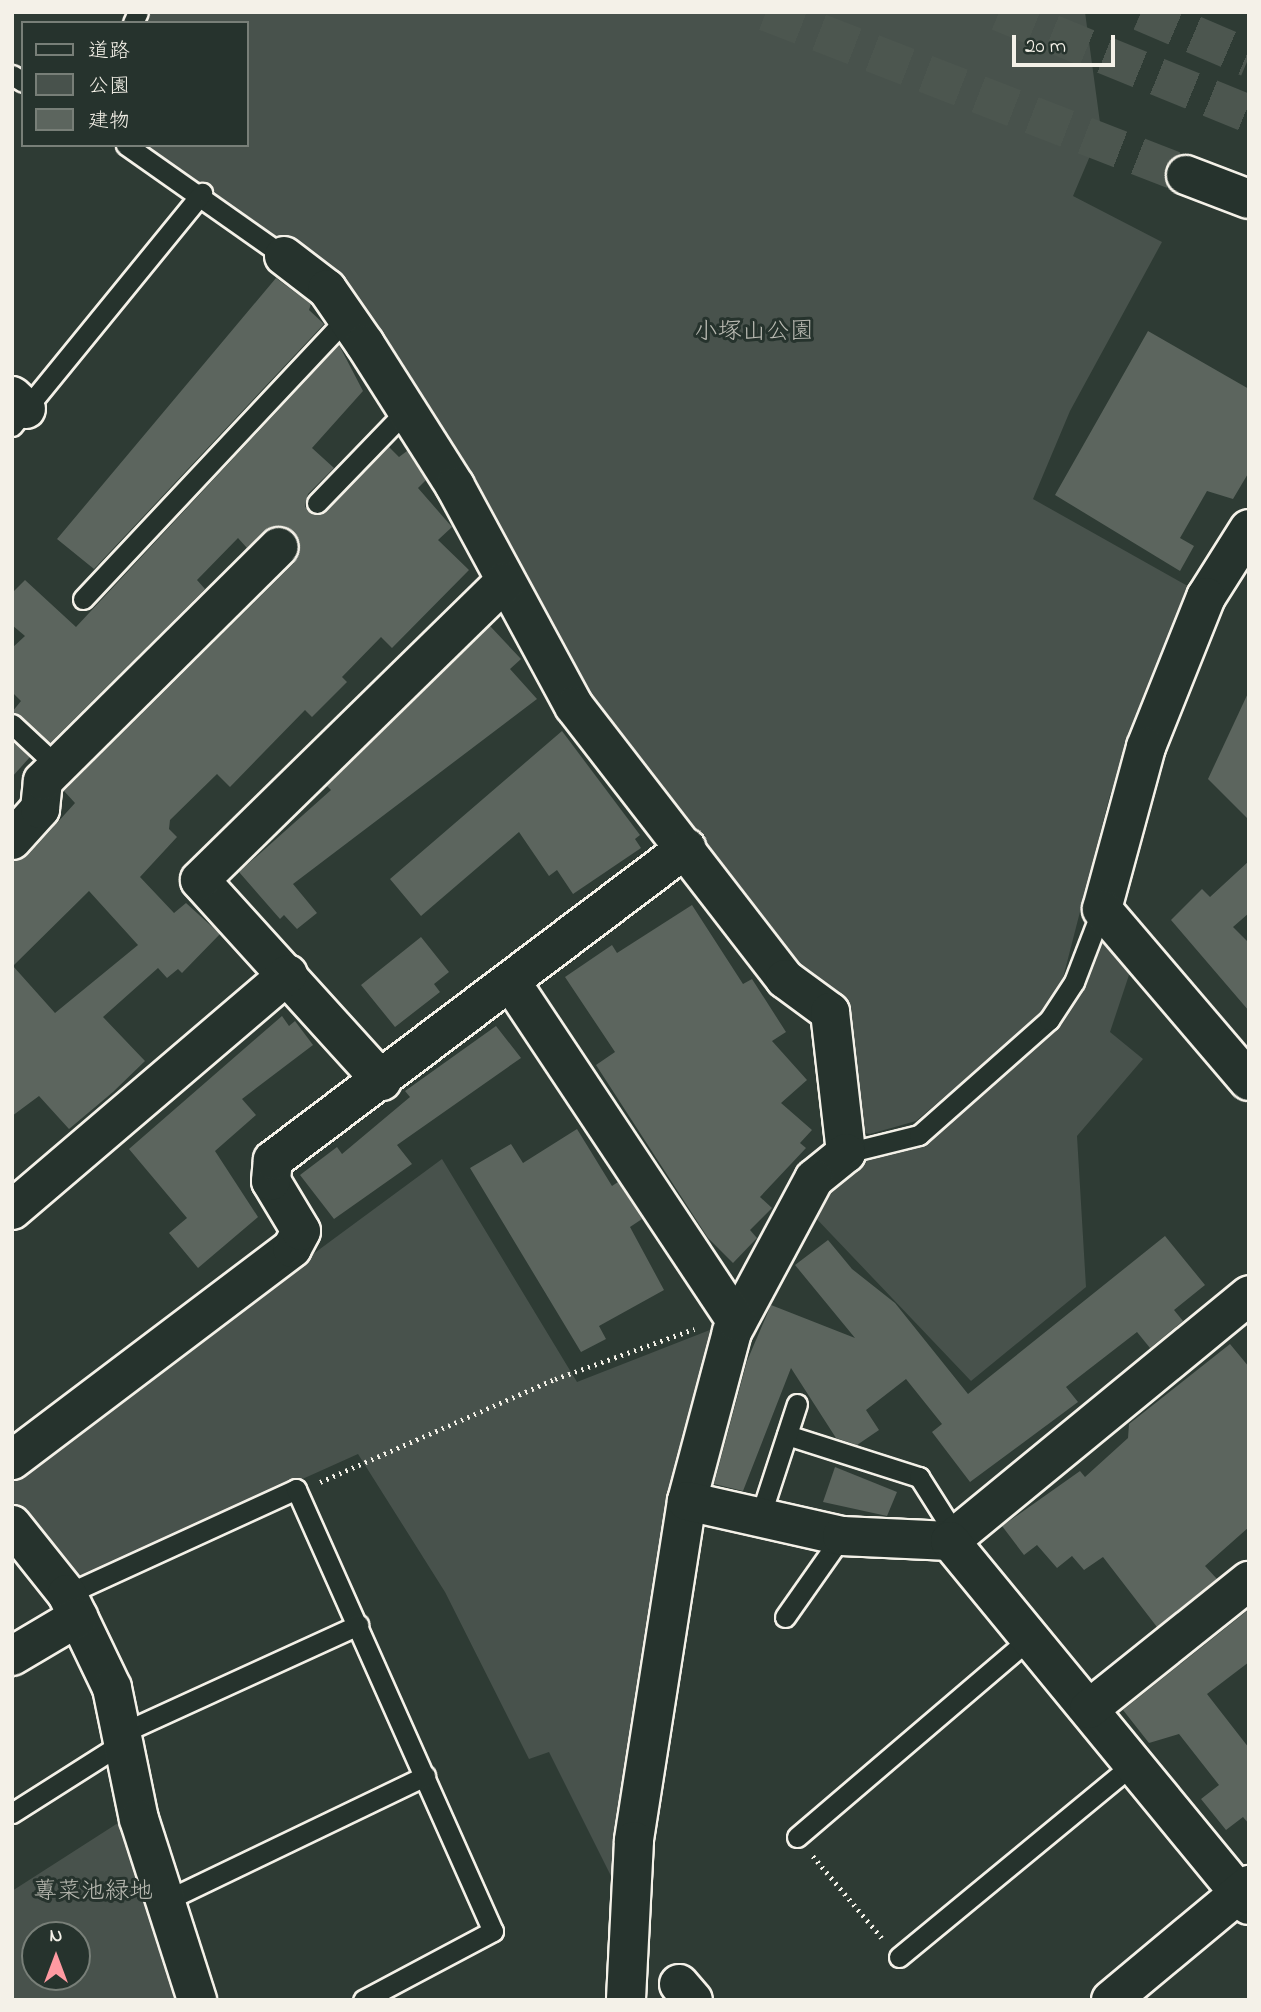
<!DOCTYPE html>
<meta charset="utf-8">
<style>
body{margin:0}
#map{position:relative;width:1261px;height:2012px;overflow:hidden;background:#2e3b34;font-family:"Indie Flower","Klee One",sans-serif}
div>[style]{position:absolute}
.green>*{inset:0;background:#48524c}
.building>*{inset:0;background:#5c655e}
.trunk-tunnel>*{height:38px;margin-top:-19px;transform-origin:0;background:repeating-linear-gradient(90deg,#4c564f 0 38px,transparent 0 57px)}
.motorway-tunnel>*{height:38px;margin-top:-19px;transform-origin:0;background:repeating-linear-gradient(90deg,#4c564f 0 38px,transparent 0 57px)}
.path>*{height:4.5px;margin-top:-2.25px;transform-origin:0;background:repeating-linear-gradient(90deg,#f4f1e8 0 2px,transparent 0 7px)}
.roads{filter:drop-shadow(2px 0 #f4f1e8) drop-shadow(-2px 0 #f4f1e8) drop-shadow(0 2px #f4f1e8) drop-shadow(0 -2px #f4f1e8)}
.service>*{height:19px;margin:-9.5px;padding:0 9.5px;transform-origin:9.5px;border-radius:9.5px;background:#26332d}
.minor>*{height:38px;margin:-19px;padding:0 19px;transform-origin:19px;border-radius:19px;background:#26332d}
.tertiary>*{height:38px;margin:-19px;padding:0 19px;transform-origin:19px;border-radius:19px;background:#26332d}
.trunk>*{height:38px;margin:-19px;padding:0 19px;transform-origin:19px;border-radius:19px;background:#26332d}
span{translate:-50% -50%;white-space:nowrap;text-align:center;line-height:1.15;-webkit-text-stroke:6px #26332d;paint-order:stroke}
.park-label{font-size:24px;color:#b8b9b1}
.frame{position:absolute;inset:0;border:14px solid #f4f1e8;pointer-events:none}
.legend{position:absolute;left:21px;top:21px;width:228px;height:126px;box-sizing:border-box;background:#26332d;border:2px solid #787f78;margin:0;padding:9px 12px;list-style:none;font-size:21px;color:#f4f1e8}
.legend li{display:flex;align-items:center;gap:14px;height:35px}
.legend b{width:35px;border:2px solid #787f78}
.north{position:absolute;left:21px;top:1921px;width:70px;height:70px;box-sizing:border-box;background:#26332d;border:2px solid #787f78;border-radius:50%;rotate:0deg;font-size:19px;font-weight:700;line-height:28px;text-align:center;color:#f4f1e8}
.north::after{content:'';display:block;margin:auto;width:24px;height:32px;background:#ff9aa2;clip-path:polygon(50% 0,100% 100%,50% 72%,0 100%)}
.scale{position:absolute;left:1012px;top:35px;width:103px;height:32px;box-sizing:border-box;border:4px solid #f4f1e8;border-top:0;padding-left:9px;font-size:21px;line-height:24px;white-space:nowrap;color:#f4f1e8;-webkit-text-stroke:5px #26332d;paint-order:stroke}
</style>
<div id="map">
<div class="green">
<i style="clip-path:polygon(148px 12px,1085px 12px,1101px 130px,1073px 196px,1162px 242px,1070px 411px,1033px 499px,1193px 589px,1110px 795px,1063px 978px,1041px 1015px,916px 1121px,870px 1134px,854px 1131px,798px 968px,591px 700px,381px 332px,288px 244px,142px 145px,247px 145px,247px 23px,142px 23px)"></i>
<i style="clip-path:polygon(1099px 933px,1135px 957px,1110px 1032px,1143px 1059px,1077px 1136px,1086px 1287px,971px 1381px,812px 1214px,854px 1160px,898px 1148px,1054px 1026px)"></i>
<i style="clip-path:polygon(442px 1159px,577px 1382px,720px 1326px,614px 1882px,549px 1752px,529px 1759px,445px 1592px,358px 1454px,84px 1577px,76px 1577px,12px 1507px,12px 1476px)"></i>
<i style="clip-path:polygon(evenodd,118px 1823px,178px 2000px,12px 2000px,12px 1891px,118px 1823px,35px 1935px,77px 1935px,77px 1977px,35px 1977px,35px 1935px)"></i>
</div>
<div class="building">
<i style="clip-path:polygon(276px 278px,311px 304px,309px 310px,324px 324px,94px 569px,57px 539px)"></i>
<i style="clip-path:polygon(1148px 331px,1249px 389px,1249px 472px,1233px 499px,1207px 491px,1180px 538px,1194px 546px,1180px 571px,1055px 495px)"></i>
<i style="clip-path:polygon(evenodd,339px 345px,363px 391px,312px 448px,334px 468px,308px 494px,305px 507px,321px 514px,389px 447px,399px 457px,407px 451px,426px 480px,418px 488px,452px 527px,438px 540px,469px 570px,392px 648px,381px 637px,342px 677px,347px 682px,312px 717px,305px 710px,230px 787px,217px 774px,170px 820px,169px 829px,177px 837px,140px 877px,174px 913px,186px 903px,220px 934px,182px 973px,178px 969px,167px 978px,158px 968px,103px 1017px,145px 1061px,113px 1092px,69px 1129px,39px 1096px,12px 1116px,12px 861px,28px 855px,75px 803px,64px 791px,294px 563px,300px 542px,284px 526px,264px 531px,247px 548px,238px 538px,197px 580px,205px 589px,50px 743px,12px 712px,21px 701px,12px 692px,12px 648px,25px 636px,12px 625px,12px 593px,25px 580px,76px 627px,339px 345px,89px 891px,138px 945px,55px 1013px,13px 966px,89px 891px)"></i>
<i style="clip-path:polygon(490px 626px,521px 659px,510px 669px,537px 699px,293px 884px,317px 913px,297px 929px,284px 915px,280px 919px,239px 872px,331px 790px,327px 786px)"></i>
<i style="clip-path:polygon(1249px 691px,1249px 820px,1208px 779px)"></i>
<i style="clip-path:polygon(562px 731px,640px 835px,635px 839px,641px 848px,573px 894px,557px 870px,549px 876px,519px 832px,421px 916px,390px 879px)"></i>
<i style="clip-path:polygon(12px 741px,30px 757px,12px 777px)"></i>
<i style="clip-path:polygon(1249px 861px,1249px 913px,1233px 927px,1249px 943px,1249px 1011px,1171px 920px,1202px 889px,1210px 897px)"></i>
<i style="clip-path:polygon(692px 905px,743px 984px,752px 979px,786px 1032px,772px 1041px,807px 1080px,781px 1103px,812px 1130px,800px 1143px,806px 1148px,760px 1197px,772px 1208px,750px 1230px,757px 1238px,733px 1263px,708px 1238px,596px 1065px,615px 1052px,565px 977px,612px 945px,617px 953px)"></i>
<i style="clip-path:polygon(421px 937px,449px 972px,434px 984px,440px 992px,395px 1027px,361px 985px)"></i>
<i style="clip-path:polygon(282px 1016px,289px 1026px,295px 1021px,313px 1045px,242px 1099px,256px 1115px,215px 1151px,258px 1217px,198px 1268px,169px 1233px,187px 1218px,129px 1149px)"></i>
<i style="clip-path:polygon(496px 1026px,521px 1058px,397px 1145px,412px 1164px,334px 1219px,300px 1175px,337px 1147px,342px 1154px,410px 1097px,405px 1091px)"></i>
<i style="clip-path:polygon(577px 1129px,612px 1186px,618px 1182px,642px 1219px,630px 1227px,664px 1290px,599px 1326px,606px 1339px,581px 1352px,470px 1168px,511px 1144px,523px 1163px)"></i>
<i style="clip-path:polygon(1165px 1236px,1205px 1285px,1174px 1310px,1183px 1321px,1150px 1348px,1137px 1332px,1066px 1387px,1078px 1402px,970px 1482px,932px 1432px,942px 1424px,906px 1379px,866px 1410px,879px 1430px,857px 1445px,836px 1438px,791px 1368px,743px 1491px,714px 1484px,747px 1361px,771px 1305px,855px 1338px,795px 1265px,828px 1240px,852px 1269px,895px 1303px,968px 1394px)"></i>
<i style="clip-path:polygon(1230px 1344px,1249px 1367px,1249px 1527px,1205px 1566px,1217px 1579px,1157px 1627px,1103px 1557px,1084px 1570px,1072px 1556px,1057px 1568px,1037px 1545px,1024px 1555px,1002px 1526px,1080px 1471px,1085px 1477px,1128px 1438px,1129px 1424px)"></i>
<i style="clip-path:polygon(835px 1467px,897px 1492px,887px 1516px,823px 1502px)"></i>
<i style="clip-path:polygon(1247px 1611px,1249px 1662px,1207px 1694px,1249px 1748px,1249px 1824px,1243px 1817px,1226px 1830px,1201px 1799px,1219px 1785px,1179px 1734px,1149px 1743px,1123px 1710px)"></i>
</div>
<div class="trunk-tunnel">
<i style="left:766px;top:12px;width:451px;rotate:21.2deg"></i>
</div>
<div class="motorway-tunnel">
<i style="left:999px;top:12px;width:270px;rotate:22.2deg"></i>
<i style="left:1141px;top:12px;width:117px;rotate:23.1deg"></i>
</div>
<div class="path">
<i style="left:320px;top:1482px;width:257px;rotate:-23.7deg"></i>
<i style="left:555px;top:1379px;width:148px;rotate:-19.8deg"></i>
<i style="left:813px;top:1856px;width:107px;rotate:49.9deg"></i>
</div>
<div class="roads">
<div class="service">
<i style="left:133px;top:23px;width:12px;rotate:-66deg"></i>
<i style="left:12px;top:75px;width:13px;rotate:32deg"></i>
<i style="left:126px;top:145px;width:193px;rotate:35.1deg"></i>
<i style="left:12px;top:426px;width:301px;rotate:-50.8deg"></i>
<i style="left:317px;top:503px;width:127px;rotate:-46deg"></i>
<i style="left:83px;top:599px;width:386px;rotate:-46.8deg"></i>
<i style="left:12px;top:724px;width:62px;rotate:43deg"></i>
<i style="left:846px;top:1153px;width:75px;rotate:-13.9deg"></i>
<i style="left:919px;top:1135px;width:174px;rotate:-41.5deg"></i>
<i style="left:1049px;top:1020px;width:45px;rotate:-56.7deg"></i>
<i style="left:1074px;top:982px;width:78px;rotate:-69deg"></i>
<i style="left:787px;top:1435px;width:139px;rotate:17.7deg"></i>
<i style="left:919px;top:1477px;width:71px;rotate:57.7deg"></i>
<i style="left:759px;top:1520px;width:122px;rotate:-71.9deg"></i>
<i style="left:67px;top:1594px;width:252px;rotate:-24.6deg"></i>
<i style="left:296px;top:1489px;width:484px;rotate:66deg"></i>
<i style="left:493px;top:1931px;width:147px;rotate:152deg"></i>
<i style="left:785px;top:1617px;width:99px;rotate:-54.9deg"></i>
<i style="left:122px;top:1733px;width:260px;rotate:-24.6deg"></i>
<i style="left:12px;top:1813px;width:133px;rotate:-32.4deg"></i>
<i style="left:797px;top:1837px;width:308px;rotate:-40.5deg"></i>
<i style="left:163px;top:1902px;width:291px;rotate:-25.7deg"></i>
<i style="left:899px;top:1957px;width:305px;rotate:-39.5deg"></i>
</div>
<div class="minor">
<i style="left:284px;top:256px;width:54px;rotate:37.5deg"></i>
<i style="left:327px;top:289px;width:67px;rotate:55.4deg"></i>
<i style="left:365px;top:344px;width:168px;rotate:57.6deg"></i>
<i style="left:455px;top:486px;width:250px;rotate:61.6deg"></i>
<i style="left:574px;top:706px;width:345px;rotate:52.3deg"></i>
<i style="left:785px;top:979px;width:56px;rotate:36.3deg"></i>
<i style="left:830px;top:1012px;width:142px;rotate:83.5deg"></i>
<i style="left:846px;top:1153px;width:41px;rotate:140.9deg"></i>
<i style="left:814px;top:1179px;width:174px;rotate:118.2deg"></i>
<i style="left:732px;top:1332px;width:175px;rotate:104.9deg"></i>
<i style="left:687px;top:1501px;width:344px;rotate:98.9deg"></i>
<i style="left:634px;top:1841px;width:159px;rotate:92.9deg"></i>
<i style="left:12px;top:396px;width:19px;rotate:43deg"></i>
<i style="left:1249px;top:529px;width:80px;rotate:122.3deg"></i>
<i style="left:1206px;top:597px;width:162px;rotate:111.8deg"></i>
<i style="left:1146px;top:747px;width:168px;rotate:105.2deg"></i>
<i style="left:1102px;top:909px;width:226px;rotate:49.5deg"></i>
<i style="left:12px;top:840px;width:42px;rotate:-47.9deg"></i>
<i style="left:40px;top:809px;width:28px;rotate:-84deg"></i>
<i style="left:43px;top:781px;width:332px;rotate:-44.8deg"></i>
<i style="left:511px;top:982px;width:408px;rotate:56.4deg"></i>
<i style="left:382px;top:1081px;width:271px;rotate:-132.2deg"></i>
<i style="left:200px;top:880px;width:426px;rotate:-44.4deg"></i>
<i style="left:12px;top:1210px;width:363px;rotate:-40.5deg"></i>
<i style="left:12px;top:1460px;width:351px;rotate:-37.1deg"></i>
<i style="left:292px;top:1248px;width:19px;rotate:-62deg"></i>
<i style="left:301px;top:1231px;width:58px;rotate:-121deg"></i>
<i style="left:271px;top:1181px;width:21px;rotate:-85deg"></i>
<i style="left:273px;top:1160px;width:518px;rotate:-37.07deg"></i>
<i style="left:687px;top:1501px;width:159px;rotate:12.7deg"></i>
<i style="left:842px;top:1536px;width:108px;rotate:2.7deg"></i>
<i style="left:950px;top:1541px;width:387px;rotate:-39.4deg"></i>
<i style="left:12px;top:1525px;width:88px;rotate:51.4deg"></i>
<i style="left:67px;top:1594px;width:104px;rotate:64.4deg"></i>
<i style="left:112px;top:1688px;width:134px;rotate:78.4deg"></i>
<i style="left:139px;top:1819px;width:190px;rotate:72.2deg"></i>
<i style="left:950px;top:1541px;width:471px;rotate:50.6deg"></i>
<i style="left:12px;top:1656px;width:77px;rotate:-30.6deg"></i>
<i style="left:1089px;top:1709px;width:205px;rotate:-38.7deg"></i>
<i style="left:679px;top:1984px;width:21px;rotate:49deg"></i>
</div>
<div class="tertiary">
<i style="left:1111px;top:2000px;width:180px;rotate:-39.8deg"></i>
</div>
<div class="trunk">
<i style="left:1186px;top:175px;width:67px;rotate:20.9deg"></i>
</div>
</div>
<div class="park-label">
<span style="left:754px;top:333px">小塚山公園</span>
<span style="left:93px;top:1893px">蓴菜池緑地</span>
</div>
<div class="frame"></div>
<ul class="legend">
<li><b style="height:9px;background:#26332d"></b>道路</li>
<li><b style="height:19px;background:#48524c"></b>公園</li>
<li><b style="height:19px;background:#5c655e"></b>建物</li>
</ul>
<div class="north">N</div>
<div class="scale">20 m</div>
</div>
